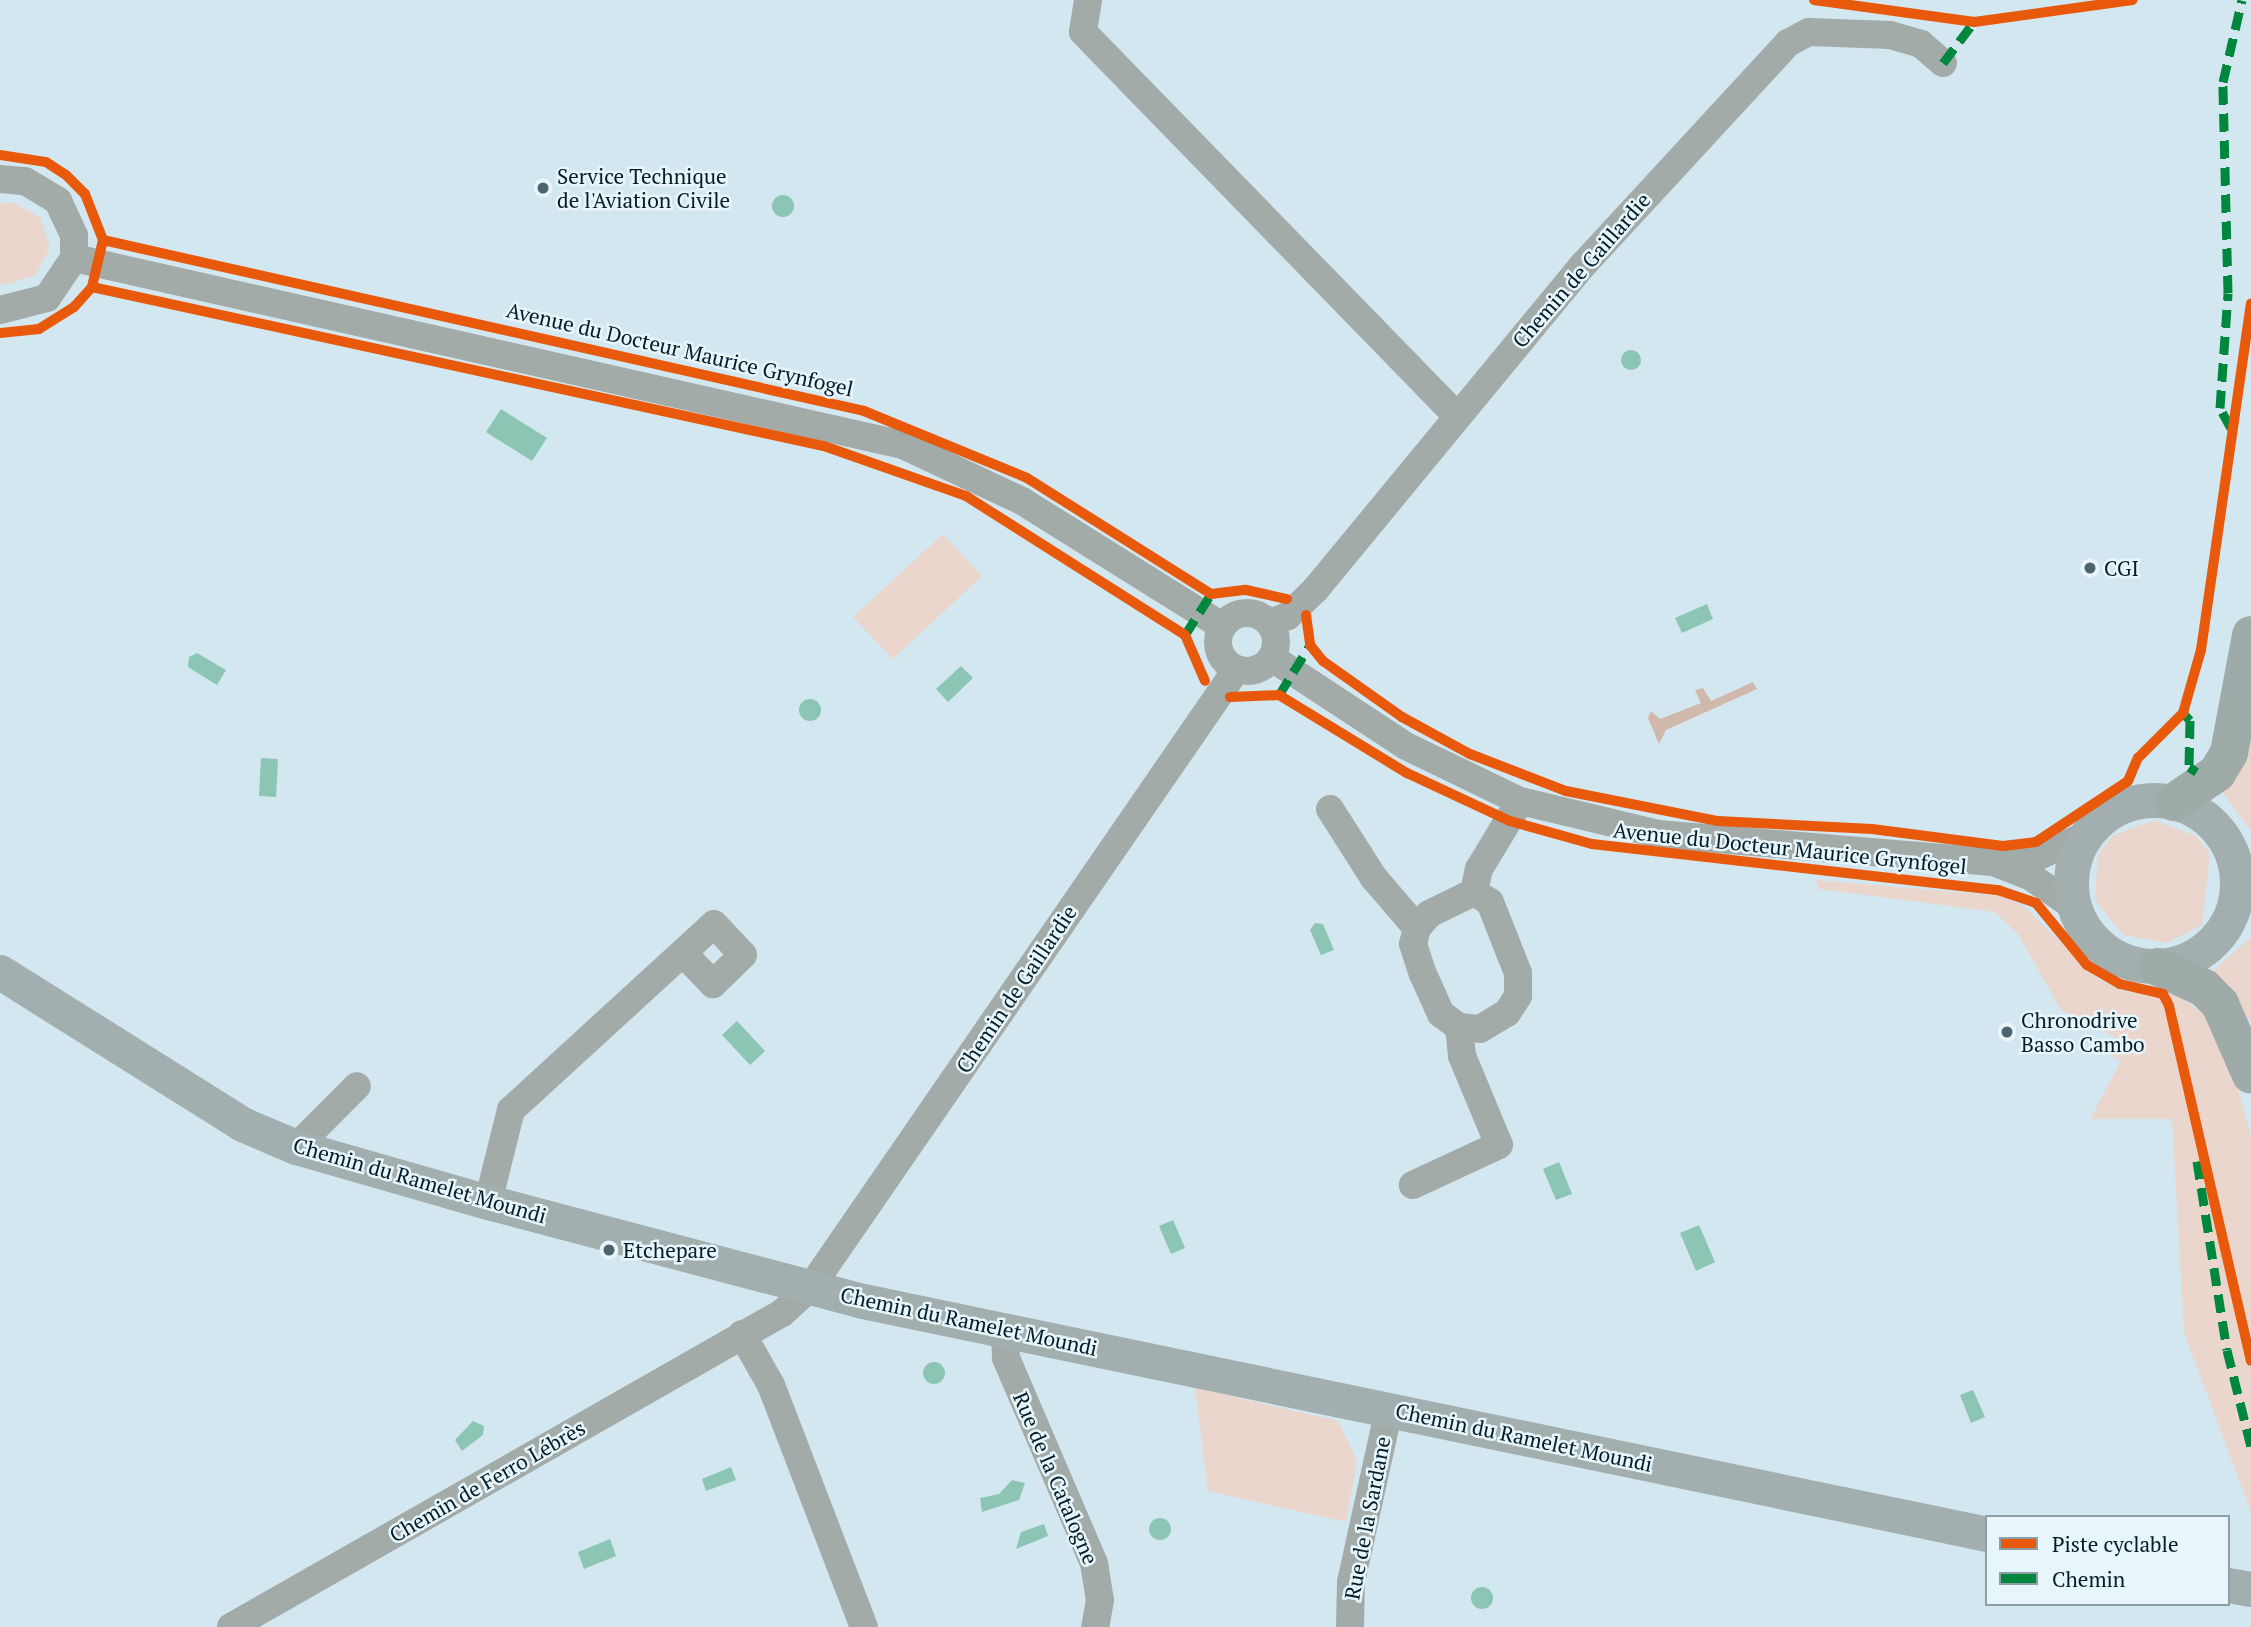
<!DOCTYPE html>
<meta charset="utf-8">
<style>
body{margin:0}
#map{position:relative;width:2251px;height:1627px;overflow:hidden;background:#d3e7f0;font-family:"PT Serif",serif}
div>[style]{position:absolute}
.green>*{inset:0;background:#ead6cd}
.forest>*{inset:0;background:#d1b8ac}
.water>*{inset:0;background:#8cc5b4}
.round{border-radius:50%}
.minor>*{height:28px;margin:-14px;padding:0 14px;transform-origin:14px;border-radius:14px;background:#a3aba9}
.minor>.ring{margin:-14px;padding:0;box-sizing:content-box;background:none;border:28px solid #a3aba9;border-radius:50%}
.major>*{height:35px;margin:-17.5px;padding:0 17.5px;transform-origin:17.5px;border-radius:17.5px;background:#a3aeae}
.major>.ring{margin:-17.5px;padding:0;box-sizing:content-box;background:none;border:35px solid #a3aeae;border-radius:50%}
.highway>*{height:38px;margin:-19px;padding:0 19px;transform-origin:19px;border-radius:19px;background:#9faba9}
.quiet>*{height:9px;margin-top:-4.5px;transform-origin:0;background:repeating-linear-gradient(90deg,#00873e 0 18px,transparent 0 27px)}
.cycleway>*{height:10px;margin:-5px;padding:0 5px;transform-origin:5px;border-radius:5px;background:#e8590c}
.dots>*{width:19px;height:19px;translate:-50% -50%;box-sizing:border-box;border:4px solid #e8f5fa;border-radius:50%}
span{translate:-50% -50%;white-space:nowrap;text-align:center;line-height:1.15;-webkit-text-stroke:5px #e8f5fa;paint-order:stroke}
.poi-label{font-size:21px;color:#021d27}
.left{translate:0 -50%;text-align:left}
.street-label{font-size:21px;color:#021d27}
.legend{position:absolute;left:1985px;top:1515px;width:245px;height:91px;box-sizing:border-box;background:#e8f5fa;border:2px solid #8c9fa6;margin:0;padding:9px 12px;list-style:none;font-size:21px;color:#021d27}
.legend li{display:flex;align-items:center;gap:14px;height:35px}
.legend b{width:35px;border:2px solid #8c9fa6}
</style>
<div id="map">
<div class="green">
<i style="clip-path:polygon(12px 202px,40px 217px,50px 247px,36px 275px,5px 285px,0 283px,0 204px)"></i>
<i style="clip-path:polygon(943px 534px,982px 576px,893px 659px,853px 617px)"></i>
<i style="clip-path:polygon(2251px 715px,2251px 831px,2219px 787px)"></i>
<i style="clip-path:polygon(2154px 820px,2196px 836px,2210px 854px,2202px 925px,2167px 943px,2123px 935px,2095px 900px,2098px 855px,2112px 836px)"></i>
<i style="clip-path:polygon(1815px 880px,2003px 896px,2025px 907px,2097px 978px,2126px 992px,2179px 996px,2205px 1015px,2229px 1056px,2251px 1136px,2251px 1512px,2184px 1333px,2172px 1119px,2090px 1119px,2121px 1061px,2106px 1053px,2115px 1037px,2061px 1010px,2018px 934px,1995px 912px,1819px 889px)"></i>
<i style="clip-path:polygon(2251px 937px,2251px 1022px,2213px 971px)"></i>
<i style="clip-path:polygon(1195px 1388px,1338px 1421px,1357px 1460px,1346px 1522px,1208px 1491px)"></i>
</div>
<div class="forest">
<i style="clip-path:polygon(1753px 682px,1757px 689px,1666px 730px,1659px 744px,1648px 718px,1651px 711px,1660px 719px,1701px 703px,1695px 690px,1703px 688px,1711px 701px)"></i>
</div>
<div class="water">
<i class="round" style="left:772px;top:195px;width:22px;height:22px"></i>
<i class="round" style="left:1621px;top:350px;width:20px;height:20px"></i>
<i style="clip-path:polygon(501px 409px,547px 438px,532px 461px,486px 432px)"></i>
<i style="clip-path:polygon(1707px 604px,1713px 619px,1682px 633px,1675px 618px)"></i>
<i style="clip-path:polygon(197px 653px,226px 670px,217px 685px,188px 667px,189px 657px)"></i>
<i style="clip-path:polygon(961px 666px,973px 678px,948px 702px,936px 689px)"></i>
<i class="round" style="left:799px;top:699px;width:22px;height:22px"></i>
<i style="clip-path:polygon(261px 758px,278px 759px,276px 797px,259px 796px)"></i>
<i style="clip-path:polygon(1315px 923px,1323px 924px,1334px 950px,1321px 955px,1310px 930px)"></i>
<i style="clip-path:polygon(737px 1021px,765px 1051px,750px 1065px,722px 1035px)"></i>
<i style="clip-path:polygon(1559px 1162px,1572px 1194px,1556px 1200px,1543px 1169px)"></i>
<i style="clip-path:polygon(1173px 1220px,1185px 1248px,1171px 1254px,1159px 1226px)"></i>
<i style="clip-path:polygon(1699px 1225px,1715px 1262px,1696px 1271px,1680px 1233px)"></i>
<i class="round" style="left:923px;top:1362px;width:22px;height:22px"></i>
<i style="clip-path:polygon(1973px 1390px,1985px 1417px,1971px 1423px,1960px 1395px)"></i>
<i style="clip-path:polygon(473px 1421px,484px 1426px,483px 1435px,462px 1451px,455px 1440px)"></i>
<i style="clip-path:polygon(731px 1467px,736px 1480px,706px 1491px,702px 1479px)"></i>
<i style="clip-path:polygon(1012px 1480px,1025px 1483px,1019px 1500px,982px 1512px,980px 1498px,999px 1494px)"></i>
<i class="round" style="left:1149px;top:1518px;width:22px;height:22px"></i>
<i style="clip-path:polygon(1044px 1524px,1048px 1536px,1016px 1549px,1021px 1532px)"></i>
<i style="clip-path:polygon(610px 1539px,616px 1556px,584px 1569px,578px 1552px)"></i>
<i class="round" style="left:1471px;top:1587px;width:22px;height:22px"></i>
</div>
<div class="minor">
<i style="left:1088px;top:0;width:32px;rotate:99deg"></i>
<i style="left:1083px;top:32px;width:535px;rotate:45.76deg"></i>
<i style="left:0;top:179px;width:25px;rotate:5deg"></i>
<i style="left:25px;top:181px;width:39px;rotate:31deg"></i>
<i style="left:58px;top:201px;width:38px;rotate:65deg"></i>
<i style="left:74px;top:236px;width:22px;rotate:90deg"></i>
<i style="left:74px;top:258px;width:48px;rotate:124deg"></i>
<i style="left:47px;top:298px;width:49px;rotate:165.7deg"></i>
<i style="left:74px;top:258px;width:850px;rotate:12.71deg"></i>
<i style="left:903px;top:445px;width:132px;rotate:25.2deg"></i>
<i style="left:1022px;top:501px;width:236px;rotate:32deg"></i>
<i class="ring" style="left:1218px;top:613px;width:30px;height:30px"></i>
<i style="left:1270px;top:623px;width:19px;rotate:-21deg"></i>
<i style="left:1288px;top:616px;width:37px;rotate:-44deg"></i>
<i style="left:1315px;top:590px;width:423px;rotate:-50.5deg"></i>
<i style="left:1584px;top:264px;width:301px;rotate:-47.3deg"></i>
<i style="left:1788px;top:43px;width:24px;rotate:-28deg"></i>
<i style="left:1809px;top:32px;width:81px;rotate:2.1deg"></i>
<i style="left:1890px;top:35px;width:32px;rotate:16deg"></i>
<i style="left:1921px;top:44px;width:29px;rotate:41deg"></i>
<i style="left:1272px;top:658px;width:160px;rotate:33.3deg"></i>
<i style="left:1406px;top:746px;width:127px;rotate:25.8deg"></i>
<i style="left:1520px;top:801px;width:142px;rotate:13.4deg"></i>
<i style="left:1658px;top:834px;width:336px;rotate:4.8deg"></i>
<i style="left:1993px;top:862px;width:40px;rotate:21deg"></i>
<i style="left:2030px;top:876px;width:54px;rotate:35.2deg"></i>
<i style="left:1330px;top:809px;width:82px;rotate:57.5deg"></i>
<i style="left:1374px;top:878px;width:66px;rotate:49.3deg"></i>
<i style="left:1417px;top:928px;width:16px;rotate:104deg"></i>
<i style="left:1413px;top:944px;width:32px;rotate:72deg"></i>
<i style="left:1423px;top:974px;width:44px;rotate:65.8deg"></i>
<i style="left:1441px;top:1014px;width:22px;rotate:36deg"></i>
<i style="left:1459px;top:1027px;width:29px;rotate:84deg"></i>
<i style="left:1462px;top:1056px;width:96px;rotate:67.4deg"></i>
<i style="left:1499px;top:1145px;width:95px;rotate:155.1deg"></i>
<i style="left:1993px;top:862px;width:49px;rotate:-8.3deg"></i>
<i style="left:2041px;top:855px;width:48px;rotate:-23.4deg"></i>
<i style="left:1417px;top:928px;width:18px;rotate:-49deg"></i>
<i style="left:1429px;top:914px;width:50px;rotate:-26.1deg"></i>
<i style="left:1474px;top:892px;width:24px;rotate:-78deg"></i>
<i style="left:1479px;top:869px;width:79px;rotate:-58.9deg"></i>
<i style="left:1459px;top:1027px;width:21px;rotate:5deg"></i>
<i style="left:1480px;top:1029px;width:31px;rotate:-31deg"></i>
<i style="left:1507px;top:1013px;width:20px;rotate:-57deg"></i>
<i style="left:1518px;top:996px;width:23px;rotate:-90deg"></i>
<i style="left:1518px;top:973px;width:76px;rotate:-111.5deg"></i>
<i style="left:1490px;top:902px;width:19px;rotate:-148deg"></i>
<i style="left:296px;top:1147px;width:86px;rotate:-45deg"></i>
<i style="left:488px;top:1202px;width:95px;rotate:-76deg"></i>
<i style="left:511px;top:1110px;width:275px;rotate:-42.5deg"></i>
<i style="left:714px;top:924px;width:42px;rotate:46.9deg"></i>
<i style="left:743px;top:955px;width:42px;rotate:136deg"></i>
<i style="left:713px;top:984px;width:43px;rotate:-134.1deg"></i>
<i style="left:1005px;top:1330px;width:28px;rotate:88deg"></i>
<i style="left:1006px;top:1358px;width:223px;rotate:66.8deg"></i>
<i style="left:1094px;top:1563px;width:37px;rotate:81deg"></i>
<i style="left:1100px;top:1600px;width:27px;rotate:100deg"></i>
<i style="left:742px;top:1334px;width:59px;rotate:60.4deg"></i>
<i style="left:771px;top:1385px;width:259px;rotate:69deg"></i>
<i style="left:231px;top:1627px;width:634px;rotate:-29.68deg"></i>
<i style="left:782px;top:1313px;width:39px;rotate:-42deg"></i>
<i style="left:811px;top:1287px;width:749px;rotate:-55.44deg"></i>
<i style="left:1350px;top:1627px;width:45px;rotate:-88.7deg"></i>
<i style="left:1351px;top:1582px;width:177px;rotate:-77.6deg"></i>
</div>
<div class="major">
<i class="ring" style="left:2071px;top:800px;width:131px;height:131px"></i>
<i style="left:0;top:972px;width:286px;rotate:32.1deg"></i>
<i style="left:242px;top:1124px;width:59px;rotate:23.1deg"></i>
<i style="left:296px;top:1147px;width:200px;rotate:16deg"></i>
<i style="left:488px;top:1202px;width:388px;rotate:14.8deg"></i>
<i style="left:863px;top:1301px;width:1148px;rotate:11.71deg"></i>
<i style="left:2228px;top:1585px;width:23px;rotate:10deg"></i>
</div>
<div class="highway">
<i style="left:2174px;top:802px;width:52px;rotate:-34deg"></i>
<i style="left:2217px;top:773px;width:23px;rotate:-59deg"></i>
<i style="left:2229px;top:753px;width:120px;rotate:-79.4deg"></i>
<i style="left:2158px;top:967px;width:51px;rotate:24.5deg"></i>
<i style="left:2204px;top:988px;width:23px;rotate:45deg"></i>
<i style="left:2220px;top:1004px;width:77px;rotate:66.4deg"></i>
</div>
<div class="quiet">
<i style="left:1943px;top:63px;width:51px;rotate:-52.9deg"></i>
<i style="left:2231px;top:428px;width:23px;rotate:-119deg"></i>
<i style="left:2220px;top:408px;width:115px;rotate:-86deg"></i>
<i style="left:2228px;top:293px;width:211px;rotate:-91.4deg"></i>
<i style="left:2223px;top:82px;width:84px;rotate:-77deg"></i>
<i style="left:1185px;top:635px;width:49px;rotate:-57.6deg"></i>
<i style="left:1279px;top:695px;width:59px;rotate:-58.2deg"></i>
<i style="left:2183px;top:713px;width:10px;rotate:45deg"></i>
<i style="left:2190px;top:720px;width:47px;rotate:91.2deg"></i>
<i style="left:2189px;top:767px;width:9px;rotate:32deg"></i>
<i style="left:2197px;top:1161px;width:191px;rotate:81deg"></i>
<i style="left:2227px;top:1350px;width:99px;rotate:76deg"></i>
</div>
<div class="cycleway">
<i style="left:1814px;top:0;width:162px;rotate:7.8deg"></i>
<i style="left:1974px;top:22px;width:160px;rotate:-7.9deg"></i>
<i style="left:0;top:155px;width:47px;rotate:8.7deg"></i>
<i style="left:46px;top:162px;width:24px;rotate:33deg"></i>
<i style="left:66px;top:175px;width:27px;rotate:45deg"></i>
<i style="left:85px;top:194px;width:49px;rotate:68.6deg"></i>
<i style="left:103px;top:240px;width:48px;rotate:103.2deg"></i>
<i style="left:92px;top:287px;width:27px;rotate:132deg"></i>
<i style="left:74px;top:307px;width:41px;rotate:147.8deg"></i>
<i style="left:39px;top:329px;width:39px;rotate:174deg"></i>
<i style="left:103px;top:240px;width:780px;rotate:12.66deg"></i>
<i style="left:864px;top:411px;width:176px;rotate:22.3deg"></i>
<i style="left:1027px;top:478px;width:218px;rotate:32.2deg"></i>
<i style="left:1211px;top:594px;width:35px;rotate:-7deg"></i>
<i style="left:1246px;top:590px;width:42px;rotate:12.4deg"></i>
<i style="left:92px;top:287px;width:749px;rotate:12.26deg"></i>
<i style="left:824px;top:446px;width:151px;rotate:19.4deg"></i>
<i style="left:966px;top:496px;width:259px;rotate:32.4deg"></i>
<i style="left:1185px;top:635px;width:50px;rotate:66.5deg"></i>
<i style="left:1306px;top:615px;width:30px;rotate:82deg"></i>
<i style="left:1310px;top:645px;width:21px;rotate:51deg"></i>
<i style="left:1323px;top:661px;width:97px;rotate:35.3deg"></i>
<i style="left:1402px;top:717px;width:77px;rotate:28.6deg"></i>
<i style="left:1470px;top:754px;width:103px;rotate:21.1deg"></i>
<i style="left:1566px;top:791px;width:155px;rotate:11.2deg"></i>
<i style="left:1718px;top:821px;width:154px;rotate:3deg"></i>
<i style="left:1872px;top:829px;width:132px;rotate:7.4deg"></i>
<i style="left:2003px;top:846px;width:33px;rotate:-7deg"></i>
<i style="left:2036px;top:842px;width:110px;rotate:-33.5deg"></i>
<i style="left:2128px;top:781px;width:25px;rotate:-67deg"></i>
<i style="left:2138px;top:758px;width:64px;rotate:-45deg"></i>
<i style="left:2183px;top:713px;width:66px;rotate:-74.1deg"></i>
<i style="left:2201px;top:650px;width:350px;rotate:-81.8deg"></i>
<i style="left:1230px;top:697px;width:49px;rotate:-2.3deg"></i>
<i style="left:1279px;top:695px;width:150px;rotate:31.4deg"></i>
<i style="left:1407px;top:773px;width:114px;rotate:25deg"></i>
<i style="left:1510px;top:821px;width:85px;rotate:15.7deg"></i>
<i style="left:1592px;top:844px;width:409px;rotate:6.5deg"></i>
<i style="left:1998px;top:890px;width:40px;rotate:18.9deg"></i>
<i style="left:2036px;top:903px;width:80px;rotate:50.6deg"></i>
<i style="left:2087px;top:965px;width:38px;rotate:30deg"></i>
<i style="left:2120px;top:984px;width:44px;rotate:13.1deg"></i>
<i style="left:2163px;top:994px;width:13px;rotate:63deg"></i>
<i style="left:2169px;top:1006px;width:364px;rotate:77deg"></i>
</div>
<div class="dots">
<i style="left:543px;top:188px;background:#4b646d"></i>
<i style="left:2090px;top:568px;background:#4b646d"></i>
<i style="left:2007px;top:1032px;background:#4b646d"></i>
<i style="left:609px;top:1250px;background:#4b646d"></i>
</div>
<div class="poi-label">
<span class="left" style="left:557px;top:188px">Service Technique<br>de l'Aviation Civile</span>
<span class="left" style="left:2104px;top:568px">CGI</span>
<span class="left" style="left:2021px;top:1032px">Chronodrive<br>Basso Cambo</span>
<span class="left" style="left:623px;top:1250px">Etchepare</span>
</div>
<div class="street-label">
<span style="left:1581px;top:270px;rotate:-49deg">Chemin de Gaillardie</span>
<span style="left:680px;top:349px;rotate:13deg">Avenue du Docteur Maurice Grynfogel</span>
<span style="left:1790px;top:848px;rotate:6deg">Avenue du Docteur Maurice Grynfogel</span>
<span style="left:1016px;top:989px;rotate:-56deg">Chemin de Gaillardie</span>
<span style="left:420px;top:1180px;rotate:16deg">Chemin du Ramelet Moundi</span>
<span style="left:969px;top:1321px;rotate:12deg">Chemin du Ramelet Moundi</span>
<span style="left:1524px;top:1437px;rotate:12deg">Chemin du Ramelet Moundi</span>
<span style="left:1056px;top:1478px;rotate:67deg">Rue de la Catalogne</span>
<span style="left:487px;top:1481px;rotate:-30deg">Chemin de Ferro Lébrès</span>
<span style="left:1367px;top:1518px;rotate:-79deg">Rue de la Sardane</span>
</div>
<ul class="legend">
<li><b style="height:9px;background:#e8590c"></b>Piste cyclable</li>
<li><b style="height:9px;background:#00873e"></b>Chemin</li>
</ul>
</div>
